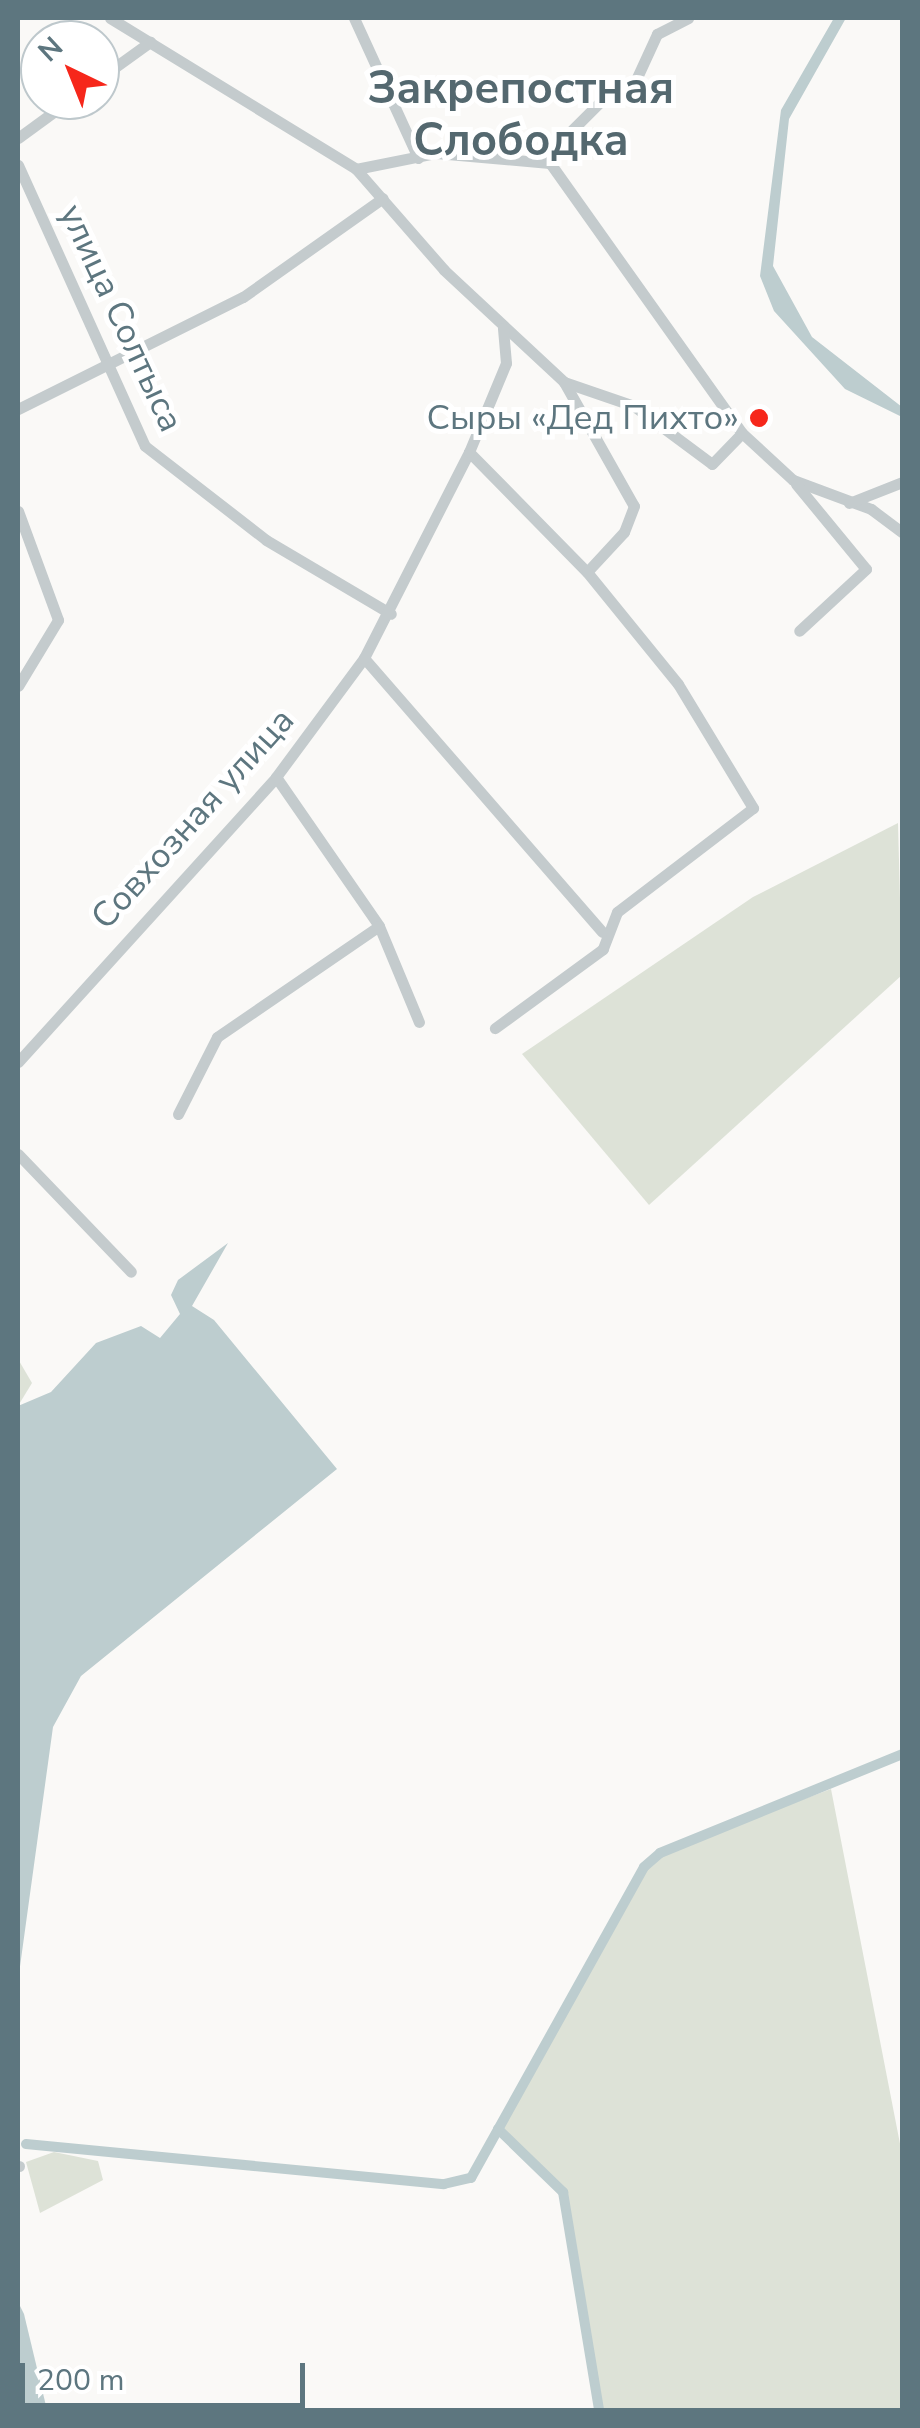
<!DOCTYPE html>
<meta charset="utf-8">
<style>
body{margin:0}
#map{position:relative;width:920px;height:2428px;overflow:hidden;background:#faf9f7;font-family:"Nunito Sans",sans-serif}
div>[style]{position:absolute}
.green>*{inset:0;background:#dde2d7}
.water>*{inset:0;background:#bdcdcf}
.canal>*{height:10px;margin:-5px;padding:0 5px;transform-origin:5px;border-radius:5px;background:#bdcdcf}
.minor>*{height:11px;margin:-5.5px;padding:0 5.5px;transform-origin:5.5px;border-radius:5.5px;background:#c4cbcd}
.dots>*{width:28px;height:28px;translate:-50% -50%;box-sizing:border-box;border:5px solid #fff;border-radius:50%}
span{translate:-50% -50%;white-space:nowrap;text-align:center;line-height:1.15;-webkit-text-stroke:10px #fff;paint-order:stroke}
.street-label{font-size:35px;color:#5d767f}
.poi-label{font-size:35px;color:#5d767f}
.right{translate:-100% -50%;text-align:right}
.district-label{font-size:45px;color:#54686f;font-weight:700}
.frame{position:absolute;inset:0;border:20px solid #5d767f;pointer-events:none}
.north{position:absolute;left:20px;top:20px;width:100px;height:100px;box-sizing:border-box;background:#fff;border:2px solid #bec8cc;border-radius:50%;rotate:317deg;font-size:28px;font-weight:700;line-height:40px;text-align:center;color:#5d767f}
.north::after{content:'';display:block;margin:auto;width:35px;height:45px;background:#f6271b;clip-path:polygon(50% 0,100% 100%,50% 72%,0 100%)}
.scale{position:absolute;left:20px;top:2363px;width:285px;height:45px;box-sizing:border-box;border:5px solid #5d767f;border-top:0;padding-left:12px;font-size:30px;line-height:35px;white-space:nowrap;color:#5d767f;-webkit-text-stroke:8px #fff;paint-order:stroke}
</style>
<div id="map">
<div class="green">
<i style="clip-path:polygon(898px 823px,902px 975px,649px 1205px,522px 1054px,753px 897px)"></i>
<i style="clip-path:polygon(18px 1359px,32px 1383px,18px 1406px)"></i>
<i style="clip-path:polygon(831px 1789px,902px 2154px,902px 2410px,599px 2410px,563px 2192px,498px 2129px,644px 1867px,660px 1853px)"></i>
<i style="clip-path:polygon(54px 2152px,98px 2161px,103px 2180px,40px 2213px,26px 2162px)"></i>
</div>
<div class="water">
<i style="clip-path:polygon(834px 18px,846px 18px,789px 119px,773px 266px,812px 337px,902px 407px,902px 417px,845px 389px,774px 311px,760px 276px,781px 110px)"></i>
<i style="clip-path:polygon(228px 1243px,192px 1306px,214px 1320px,337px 1469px,81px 1676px,53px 1727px,18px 1981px,18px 1406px,51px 1392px,96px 1343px,141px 1326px,160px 1338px,180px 1314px,171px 1295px,178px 1280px)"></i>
<i style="clip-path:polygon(18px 2302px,24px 2314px,47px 2410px,18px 2410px)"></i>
</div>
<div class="canal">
<i style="left:498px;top:2129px;width:91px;rotate:44.1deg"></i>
<i style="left:563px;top:2192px;width:221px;rotate:80.6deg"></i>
<i style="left:26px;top:2144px;width:420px;rotate:5.5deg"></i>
<i style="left:444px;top:2184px;width:28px;rotate:-13deg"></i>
<i style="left:471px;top:2178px;width:356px;rotate:-60.9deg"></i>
<i style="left:644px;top:1867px;width:21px;rotate:-41deg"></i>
<i style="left:660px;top:1853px;width:261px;rotate:-22.2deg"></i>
</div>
<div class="minor">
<i style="left:110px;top:18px;width:289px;rotate:31.5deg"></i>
<i style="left:356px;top:169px;width:134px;rotate:48.9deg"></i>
<i style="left:444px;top:270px;width:164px;rotate:43deg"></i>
<i style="left:564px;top:382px;width:74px;rotate:18.9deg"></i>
<i style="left:634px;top:406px;width:97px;rotate:36.6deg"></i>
<i style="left:712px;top:464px;width:43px;rotate:-45.9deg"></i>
<i style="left:354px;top:18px;width:154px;rotate:65.4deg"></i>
<i style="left:100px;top:78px;width:62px;rotate:-35.8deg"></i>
<i style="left:18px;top:138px;width:64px;rotate:-36.2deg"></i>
<i style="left:542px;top:160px;width:83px;rotate:-45deg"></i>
<i style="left:601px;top:101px;width:37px;rotate:-27deg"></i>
<i style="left:634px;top:84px;width:55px;rotate:-65.3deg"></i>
<i style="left:657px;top:34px;width:35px;rotate:-27deg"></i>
<i style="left:18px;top:165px;width:308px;rotate:65.7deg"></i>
<i style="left:145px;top:446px;width:153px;rotate:37.8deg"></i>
<i style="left:266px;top:540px;width:145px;rotate:30.6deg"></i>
<i style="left:356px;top:169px;width:82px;rotate:-11.3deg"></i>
<i style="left:436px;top:153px;width:114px;rotate:5deg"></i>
<i style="left:550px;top:163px;width:331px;rotate:54.6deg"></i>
<i style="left:742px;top:433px;width:69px;rotate:42.7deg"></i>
<i style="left:793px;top:480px;width:83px;rotate:20.4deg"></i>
<i style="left:871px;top:509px;width:39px;rotate:37deg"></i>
<i style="left:564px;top:382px;width:142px;rotate:60.6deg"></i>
<i style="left:634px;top:506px;width:28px;rotate:111deg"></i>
<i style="left:624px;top:532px;width:54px;rotate:132.8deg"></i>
<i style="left:18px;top:409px;width:251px;rotate:-26.5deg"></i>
<i style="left:243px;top:297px;width:171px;rotate:-35.3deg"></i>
<i style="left:469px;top:452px;width:168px;rotate:45.5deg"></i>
<i style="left:587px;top:572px;width:144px;rotate:50.9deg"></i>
<i style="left:678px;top:684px;width:145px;rotate:58.8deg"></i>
<i style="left:753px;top:808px;width:171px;rotate:142.6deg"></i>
<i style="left:617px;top:912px;width:40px;rotate:111deg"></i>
<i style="left:603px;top:949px;width:134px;rotate:143.8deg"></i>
<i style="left:796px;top:484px;width:110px;rotate:50.5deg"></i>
<i style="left:866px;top:569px;width:91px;rotate:137.2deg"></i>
<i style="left:849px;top:503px;width:57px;rotate:-21.6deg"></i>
<i style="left:18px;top:511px;width:116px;rotate:69.8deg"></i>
<i style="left:58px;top:620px;width:77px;rotate:121.2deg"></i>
<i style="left:364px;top:658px;width:363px;rotate:49deg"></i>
<i style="left:276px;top:777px;width:181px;rotate:55.3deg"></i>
<i style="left:379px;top:926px;width:104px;rotate:67.4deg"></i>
<i style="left:18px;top:1062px;width:384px;rotate:-47.8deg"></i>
<i style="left:276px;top:777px;width:148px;rotate:-53.5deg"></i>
<i style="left:364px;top:658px;width:231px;rotate:-63deg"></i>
<i style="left:469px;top:452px;width:96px;rotate:-67.4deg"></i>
<i style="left:506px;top:363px;width:35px;rotate:-95deg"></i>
<i style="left:178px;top:1114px;width:86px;rotate:-63.1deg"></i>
<i style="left:217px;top:1037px;width:196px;rotate:-34.4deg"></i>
<i style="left:18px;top:1154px;width:163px;rotate:46.2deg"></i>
<i style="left:18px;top:2166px;width:1px"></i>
</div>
<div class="dots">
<i style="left:759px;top:418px;background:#f6271b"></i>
</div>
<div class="street-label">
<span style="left:121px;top:318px;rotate:65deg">улица Солтыса</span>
<span style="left:193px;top:819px;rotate:-48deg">Совхозная улица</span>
</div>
<div class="poi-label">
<span class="right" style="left:739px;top:418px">Сыры «Дед Пихто»</span>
</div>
<div class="district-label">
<span style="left:521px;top:115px">Закрепостная<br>Слободка</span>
</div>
<div class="frame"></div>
<div class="north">N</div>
<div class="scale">200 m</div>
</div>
